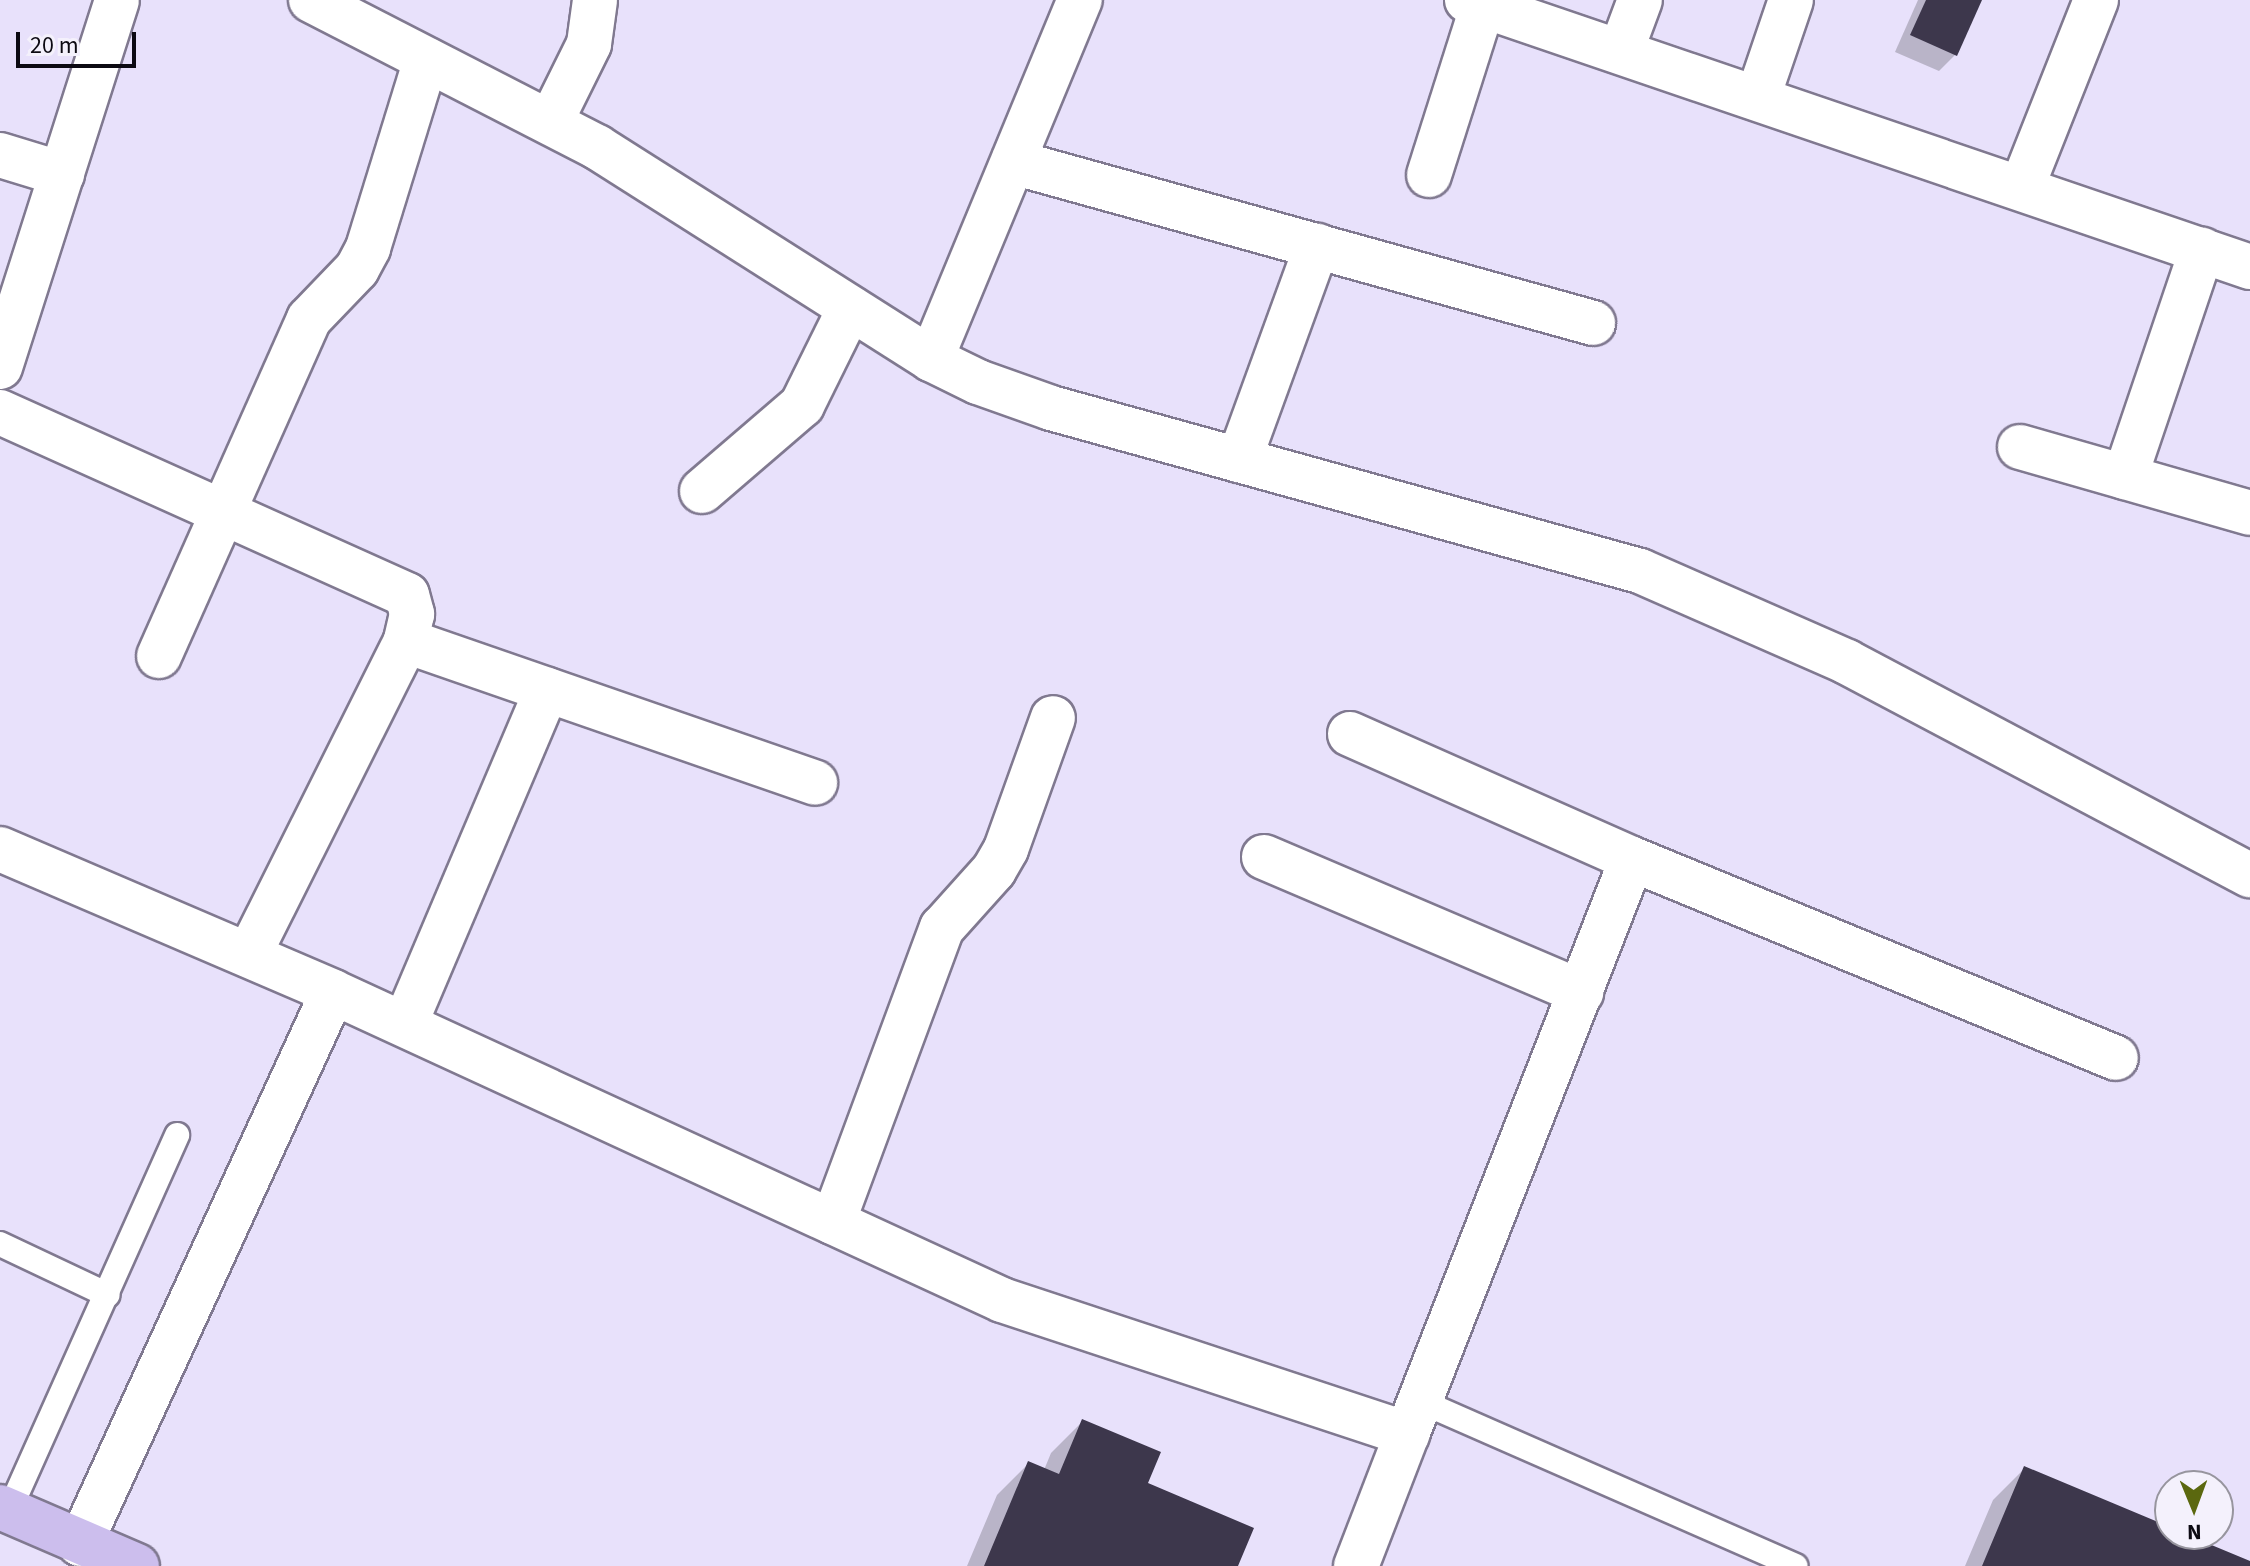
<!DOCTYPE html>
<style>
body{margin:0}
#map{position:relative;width:2250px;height:1566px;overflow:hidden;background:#e8e1fb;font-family:"Source Sans 3",sans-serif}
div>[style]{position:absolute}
.shadow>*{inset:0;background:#0003}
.building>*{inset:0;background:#3d374c}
.roads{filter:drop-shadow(2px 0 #807990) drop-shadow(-2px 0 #807990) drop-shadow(0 2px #807990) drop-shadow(0 -2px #807990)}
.lane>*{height:24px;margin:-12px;padding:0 12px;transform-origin:12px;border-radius:12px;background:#fff}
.street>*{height:44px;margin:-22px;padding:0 22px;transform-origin:22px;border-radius:22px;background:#fff}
.highway>*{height:44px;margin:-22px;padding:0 22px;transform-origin:22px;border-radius:22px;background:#ccbeed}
span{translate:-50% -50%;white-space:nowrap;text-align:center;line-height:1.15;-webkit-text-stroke:8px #f4f1fc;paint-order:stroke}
.north{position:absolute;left:2154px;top:1470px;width:80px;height:80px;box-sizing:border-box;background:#f4f1fc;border:2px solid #97959e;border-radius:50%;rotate:179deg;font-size:22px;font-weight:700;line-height:32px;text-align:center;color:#0c0a12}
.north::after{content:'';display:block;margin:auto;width:28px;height:36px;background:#5b680f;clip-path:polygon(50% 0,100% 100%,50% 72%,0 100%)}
.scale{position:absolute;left:16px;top:32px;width:120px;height:36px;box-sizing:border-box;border:4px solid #0c0a12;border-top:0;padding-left:10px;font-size:24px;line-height:28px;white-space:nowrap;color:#0c0a12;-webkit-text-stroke:6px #f4f1fc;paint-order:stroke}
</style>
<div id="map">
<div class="shadow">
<i style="clip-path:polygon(1918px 0,1980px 0,1955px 55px,1939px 71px,1895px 52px)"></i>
<i style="clip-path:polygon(1083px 1421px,1145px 1484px,1236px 1566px,967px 1566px,997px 1495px,1029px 1463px,1044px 1470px,1051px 1453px)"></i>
<i style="clip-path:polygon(2025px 1468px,2170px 1534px,2250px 1566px,1965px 1566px,1993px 1500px)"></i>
</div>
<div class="building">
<i style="clip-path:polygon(1926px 0,1982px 0,1957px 56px,1910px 35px)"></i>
<i style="clip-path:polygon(1082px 1419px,1161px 1452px,1148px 1483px,1254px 1528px,1238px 1566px,984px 1566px,1028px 1461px,1059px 1474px)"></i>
<i style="clip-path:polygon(2024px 1466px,2170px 1527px,2170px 1534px,2185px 1534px,2250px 1561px,2250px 1566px,1982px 1566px)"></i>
</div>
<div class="roads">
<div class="lane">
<i style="left:0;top:1244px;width:119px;rotate:25.3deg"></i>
<i style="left:1420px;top:1401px;width:410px;rotate:23.7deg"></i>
<i style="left:9px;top:1511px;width:412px;rotate:-65.9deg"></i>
</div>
<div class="street">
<i style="left:311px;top:0;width:322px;rotate:27.2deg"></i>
<i style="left:597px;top:147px;width:396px;rotate:32.4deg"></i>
<i style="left:931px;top:359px;width:52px;rotate:26.1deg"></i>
<i style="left:978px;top:382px;width:77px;rotate:19.6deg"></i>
<i style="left:1051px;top:408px;width:611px;rotate:15.47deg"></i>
<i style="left:1640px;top:571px;width:226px;rotate:23.7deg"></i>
<i style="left:1847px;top:662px;width:456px;rotate:27.9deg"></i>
<i style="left:1467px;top:0;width:827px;rotate:18.83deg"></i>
<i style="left:1621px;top:51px;width:54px;rotate:-69.6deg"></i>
<i style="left:1758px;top:97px;width:102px;rotate:-71.2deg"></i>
<i style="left:551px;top:121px;width:86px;rotate:-63.7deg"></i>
<i style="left:589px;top:44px;width:44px;rotate:-82.2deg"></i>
<i style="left:0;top:155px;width:65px;rotate:17deg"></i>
<i style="left:1013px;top:162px;width:602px;rotate:15.51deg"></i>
<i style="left:1429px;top:175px;width:178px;rotate:-72.4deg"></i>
<i style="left:2022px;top:187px;width:201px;rotate:-68.4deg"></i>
<i style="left:931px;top:359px;width:389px;rotate:-67.5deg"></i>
<i style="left:0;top:367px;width:384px;rotate:-72.3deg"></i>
<i style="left:0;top:412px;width:446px;rotate:24.2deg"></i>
<i style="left:407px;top:595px;width:20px;rotate:75deg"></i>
<i style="left:412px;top:614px;width:28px;rotate:103deg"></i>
<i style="left:406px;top:641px;width:351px;rotate:116.6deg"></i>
<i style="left:2020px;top:447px;width:239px;rotate:16deg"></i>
<i style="left:1239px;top:460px;width:228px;rotate:-70deg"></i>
<i style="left:2125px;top:477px;width:240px;rotate:-71.3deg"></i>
<i style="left:702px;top:491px;width:132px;rotate:-40.7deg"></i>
<i style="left:802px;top:405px;width:108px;rotate:-63.7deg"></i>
<i style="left:406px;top:641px;width:433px;rotate:19.1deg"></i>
<i style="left:159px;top:656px;width:369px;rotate:-66deg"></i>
<i style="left:309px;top:319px;width:69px;rotate:-46.2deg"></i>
<i style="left:357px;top:269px;width:24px;rotate:-62deg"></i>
<i style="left:368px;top:248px;width:197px;rotate:-72.9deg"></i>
<i style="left:1350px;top:734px;width:308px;rotate:23.9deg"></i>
<i style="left:0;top:849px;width:362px;rotate:23.2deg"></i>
<i style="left:333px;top:992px;width:736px;rotate:24.72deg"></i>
<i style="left:1002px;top:1300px;width:427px;rotate:18.3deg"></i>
<i style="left:1407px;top:1434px;width:142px;rotate:111.1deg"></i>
<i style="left:1264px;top:857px;width:345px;rotate:23.1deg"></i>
<i style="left:405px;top:1024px;width:363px;rotate:-67deg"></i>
<i style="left:833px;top:1222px;width:314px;rotate:-69.7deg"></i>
<i style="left:942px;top:928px;width:78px;rotate:-48.1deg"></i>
<i style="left:994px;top:870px;width:24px;rotate:-60deg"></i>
<i style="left:1006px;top:849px;width:139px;rotate:-70.3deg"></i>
<i style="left:1407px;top:1434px;width:617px;rotate:-68.63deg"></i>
<i style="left:1632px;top:859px;width:523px;rotate:22.35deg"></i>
<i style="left:80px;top:1544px;width:607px;rotate:-65.38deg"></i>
</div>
<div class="highway">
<i style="left:0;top:1507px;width:149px;rotate:23.3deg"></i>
</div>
</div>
<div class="north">N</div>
<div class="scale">20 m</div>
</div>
